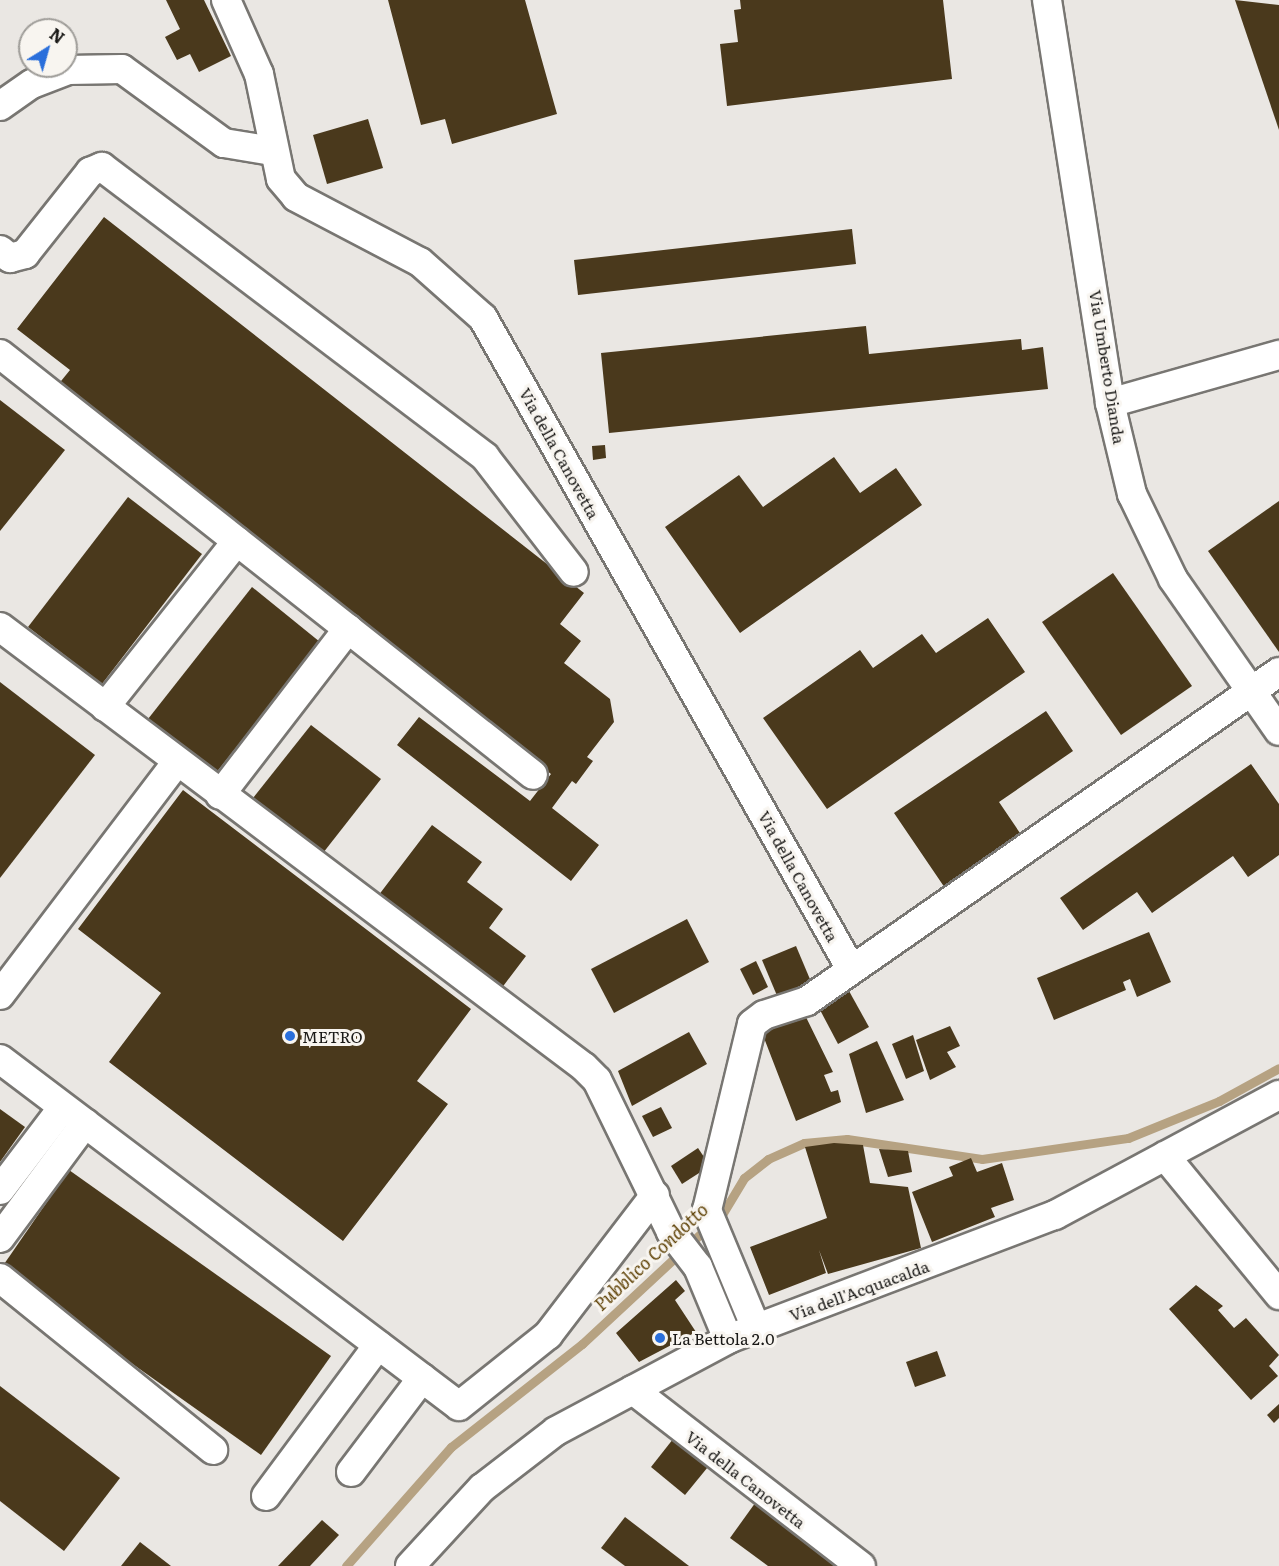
<!DOCTYPE html>
<style>
body{margin:0}
#map{position:relative;width:1279px;height:1566px;overflow:hidden;background:#eae7e3;font-family:Literata,serif}
div>[style]{position:absolute}
.stream>*{height:9px;margin:-4.5px;padding:0 4.5px;transform-origin:4.5px;border-radius:4.5px;background:#b6a282}
.building>*{inset:0;background:#4a391c}
.roads{filter:drop-shadow(2px 0 #787672) drop-shadow(-2px 0 #787672) drop-shadow(0 2px #787672) drop-shadow(0 -2px #787672)}
.minor>*{height:28px;margin:-14px;padding:0 14px;transform-origin:14px;border-radius:14px;background:#fff}
.dots>*{width:16px;height:16px;translate:-50% -50%;box-sizing:border-box;border:3px solid #f8f5f0;border-radius:50%}
span{translate:-50% -50%;white-space:nowrap;text-align:center;line-height:1.15;-webkit-text-stroke:6px #f8f5f0;paint-order:stroke}
.street-label{font-size:16px;color:#1a1917}
.poi-label{font-size:16px;color:#1a1917}
.left{translate:0 -50%;text-align:left}
.water-label{font-size:18px;color:#5f4206;font-style:italic}
.north{position:absolute;left:18px;top:18px;width:60px;height:60px;box-sizing:border-box;background:#f8f5f0;border:2px solid #9f9d99;border-radius:50%;rotate:37deg;font-size:16px;font-weight:700;line-height:24px;text-align:center;color:#1a1917}
.north::after{content:'';display:block;margin:auto;width:21px;height:27px;background:#2a6fdb;clip-path:polygon(50% 0,100% 100%,50% 72%,0 100%)}
</style>
<div id="map">
<div class="stream">
<i style="left:346px;top:1566px;width:159px;rotate:-48.6deg"></i>
<i style="left:451px;top:1447px;width:167px;rotate:-38.2deg"></i>
<i style="left:582px;top:1344px;width:192px;rotate:-42.9deg"></i>
<i style="left:723px;top:1213px;width:41px;rotate:-59deg"></i>
<i style="left:744px;top:1178px;width:31px;rotate:-38deg"></i>
<i style="left:768px;top:1159px;width:39px;rotate:-24deg"></i>
<i style="left:804px;top:1143px;width:43px;rotate:-5.3deg"></i>
<i style="left:847px;top:1139px;width:136px;rotate:8.4deg"></i>
<i style="left:982px;top:1159px;width:148px;rotate:-8.2deg"></i>
<i style="left:1128px;top:1138px;width:98px;rotate:-22.1deg"></i>
<i style="left:1219px;top:1101px;width:68px;rotate:-28.8deg"></i>
</div>
<div class="building">
<i style="clip-path:polygon(166px 0,204px 0,231px 56px,199px 72px,190px 54px,177px 60px,165px 37px,180px 29px)"></i>
<i style="clip-path:polygon(388px 0,525px 0,557px 114px,452px 144px,445px 119px,421px 125px)"></i>
<i style="clip-path:polygon(740px 0,943px 0,952px 79px,727px 106px,720px 44px,738px 42px,734px 10px,741px 9px)"></i>
<i style="clip-path:polygon(1235px 0,1279px 5px,1279px 130px)"></i>
<i style="clip-path:polygon(368px 119px,383px 168px,327px 184px,313px 135px)"></i>
<i style="clip-path:polygon(104px 217px,584px 593px,560px 624px,581px 641px,564px 663px,610px 699px,614px 722px,587px 757px,593px 761px,576px 784px,572px 781px,552px 808px,599px 845px,571px 881px,397px 745px,419px 717px,530px 801px,551px 774px,57px 386px,70px 370px,17px 329px)"></i>
<i style="clip-path:polygon(852px 229px,856px 264px,578px 295px,574px 260px)"></i>
<i style="clip-path:polygon(866px 326px,869px 354px,1021px 339px,1022px 350px,1043px 347px,1048px 389px,609px 433px,601px 353px)"></i>
<i style="clip-path:polygon(0 400px,65px 450px,0 531px)"></i>
<i style="clip-path:polygon(605px 445px,606px 458px,593px 460px,592px 446px)"></i>
<i style="clip-path:polygon(834px 457px,860px 493px,896px 468px,922px 505px,740px 633px,665px 527px,739px 475px,763px 507px)"></i>
<i style="clip-path:polygon(128px 497px,202px 554px,102px 684px,28px 627px)"></i>
<i style="clip-path:polygon(1279px 501px,1279px 652px,1208px 551px)"></i>
<i style="clip-path:polygon(1113px 573px,1192px 686px,1121px 735px,1042px 622px)"></i>
<i style="clip-path:polygon(252px 587px,320px 642px,216px 773px,148px 719px)"></i>
<i style="clip-path:polygon(988px 618px,1025px 672px,827px 809px,763px 718px,860px 650px,873px 668px,922px 634px,936px 653px)"></i>
<i style="clip-path:polygon(0 682px,95px 755px,0 878px)"></i>
<i style="clip-path:polygon(1046px 711px,1073px 751px,999px 802px,1024px 839px,947px 891px,894px 813px)"></i>
<i style="clip-path:polygon(311px 725px,381px 779px,323px 853px,253px 798px)"></i>
<i style="clip-path:polygon(1251px 764px,1279px 804px,1279px 855px,1248px 877px,1233px 856px,1152px 913px,1137px 892px,1083px 930px,1060px 898px)"></i>
<i style="clip-path:polygon(183px 790px,471px 1009px,417px 1081px,448px 1104px,343px 1241px,109px 1062px,161px 993px,78px 929px)"></i>
<i style="clip-path:polygon(432px 825px,482px 862px,467px 882px,503px 909px,489px 928px,526px 956px,501px 989px,378px 896px)"></i>
<i style="clip-path:polygon(687px 919px,709px 962px,614px 1013px,591px 969px)"></i>
<i style="clip-path:polygon(1149px 932px,1171px 982px,1137px 997px,1130px 979px,1123px 982px,1126px 990px,1054px 1020px,1037px 978px)"></i>
<i style="clip-path:polygon(796px 946px,812px 984px,778px 998px,762px 960px)"></i>
<i style="clip-path:polygon(756px 961px,768px 987px,753px 995px,740px 969px)"></i>
<i style="clip-path:polygon(849px 991px,869px 1027px,838px 1044px,819px 1008px)"></i>
<i style="clip-path:polygon(802px 1009px,833px 1072px,824px 1075px,831px 1092px,838px 1090px,841px 1102px,796px 1121px,759px 1025px)"></i>
<i style="clip-path:polygon(950px 1026px,960px 1046px,947px 1052px,956px 1067px,930px 1080px,916px 1040px)"></i>
<i style="clip-path:polygon(689px 1032px,707px 1064px,632px 1106px,618px 1071px)"></i>
<i style="clip-path:polygon(913px 1035px,924px 1071px,906px 1079px,892px 1044px)"></i>
<i style="clip-path:polygon(877px 1041px,904px 1100px,866px 1113px,849px 1054px)"></i>
<i style="clip-path:polygon(661px 1107px,672px 1128px,653px 1137px,642px 1116px)"></i>
<i style="clip-path:polygon(0 1109px,25px 1127px,0 1162px)"></i>
<i style="clip-path:polygon(834px 1143px,863px 1145px,870px 1183px,908px 1187px,921px 1248px,828px 1274px,819px 1250px,826px 1273px,769px 1295px,750px 1247px,827px 1218px,805px 1147px)"></i>
<i style="clip-path:polygon(698px 1148px,710px 1166px,682px 1184px,671px 1166px)"></i>
<i style="clip-path:polygon(879px 1149px,908px 1151px,912px 1172px,888px 1177px)"></i>
<i style="clip-path:polygon(971px 1158px,977px 1172px,1002px 1163px,1014px 1200px,991px 1208px,995px 1217px,932px 1242px,912px 1192px,953px 1176px,949px 1167px)"></i>
<i style="clip-path:polygon(69px 1170px,331px 1356px,261px 1455px,0 1270px)"></i>
<i style="clip-path:polygon(676px 1280px,685px 1291px,675px 1300px,696px 1332px,639px 1362px,616px 1333px)"></i>
<i style="clip-path:polygon(1196px 1285px,1223px 1306px,1218px 1310px,1234px 1328px,1246px 1318px,1279px 1355px,1269px 1366px,1278px 1376px,1251px 1400px,1169px 1309px)"></i>
<i style="clip-path:polygon(937px 1351px,946px 1376px,915px 1387px,906px 1362px)"></i>
<i style="clip-path:polygon(0 1386px,120px 1478px,64px 1551px,0 1501px)"></i>
<i style="clip-path:polygon(1279px 1404px,1279px 1418px,1274px 1423px,1267px 1415px)"></i>
<i style="clip-path:polygon(677px 1434px,712px 1462px,685px 1495px,651px 1467px)"></i>
<i style="clip-path:polygon(758px 1499px,851px 1566px,768px 1566px,730px 1538px)"></i>
<i style="clip-path:polygon(625px 1517px,689px 1566px,625px 1566px,601px 1548px)"></i>
<i style="clip-path:polygon(322px 1520px,339px 1535px,310px 1566px,278px 1566px)"></i>
<i style="clip-path:polygon(140px 1542px,171px 1566px,121px 1566px)"></i>
</div>
<div class="roads">
<div class="minor">
<i style="left:226px;top:0;width:81px;rotate:66deg"></i>
<i style="left:259px;top:74px;width:107px;rotate:78.2deg"></i>
<i style="left:281px;top:179px;width:23px;rotate:50deg"></i>
<i style="left:296px;top:197px;width:140px;rotate:27.7deg"></i>
<i style="left:420px;top:262px;width:84px;rotate:41.6deg"></i>
<i style="left:483px;top:318px;width:748px;rotate:60.52deg"></i>
<i style="left:1047px;top:0;width:408px;rotate:81.1deg"></i>
<i style="left:1110px;top:403px;width:94px;rotate:76.4deg"></i>
<i style="left:1132px;top:494px;width:94px;rotate:64.2deg"></i>
<i style="left:1173px;top:579px;width:185px;rotate:55.1deg"></i>
<i style="left:0;top:106px;width:39px;rotate:-35deg"></i>
<i style="left:32px;top:84px;width:39px;rotate:-21deg"></i>
<i style="left:68px;top:70px;width:54px;rotate:-1.1deg"></i>
<i style="left:122px;top:69px;width:126px;rotate:36deg"></i>
<i style="left:224px;top:143px;width:50px;rotate:9.3deg"></i>
<i style="left:0;top:250px;width:13px;rotate:39deg"></i>
<i style="left:10px;top:258px;width:16px;rotate:-15deg"></i>
<i style="left:25px;top:254px;width:105px;rotate:-51.6deg"></i>
<i style="left:90px;top:172px;width:13px;rotate:-23deg"></i>
<i style="left:102px;top:167px;width:480px;rotate:37.1deg"></i>
<i style="left:485px;top:457px;width:145px;rotate:52.3deg"></i>
<i style="left:0;top:354px;width:679px;rotate:38.3deg"></i>
<i style="left:1110px;top:403px;width:176px;rotate:-15.9deg"></i>
<i style="left:0;top:627px;width:731px;rotate:37deg"></i>
<i style="left:584px;top:1067px;width:18px;rotate:45deg"></i>
<i style="left:597px;top:1080px;width:169px;rotate:64deg"></i>
<i style="left:671px;top:1232px;width:44px;rotate:52.4deg"></i>
<i style="left:698px;top:1267px;width:78px;rotate:67.4deg"></i>
<i style="left:105px;top:707px;width:212px;rotate:-51.5deg"></i>
<i style="left:220px;top:795px;width:210px;rotate:-52.4deg"></i>
<i style="left:0;top:995px;width:293px;rotate:-52.8deg"></i>
<i style="left:0;top:1059px;width:575px;rotate:37.09deg"></i>
<i style="left:459px;top:1406px;width:114px;rotate:-38.6deg"></i>
<i style="left:548px;top:1335px;width:176px;rotate:-52.6deg"></i>
<i style="left:1165px;top:1156px;width:180px;rotate:50.6deg"></i>
<i style="left:0;top:1190px;width:104px;rotate:-52.8deg"></i>
<i style="left:0;top:1238px;width:143px;rotate:-53.5deg"></i>
<i style="left:0;top:1278px;width:274px;rotate:38.9deg"></i>
<i style="left:756px;top:1328px;width:128px;rotate:-112.6deg"></i>
<i style="left:707px;top:1210px;width:191px;rotate:-76.4deg"></i>
<i style="left:752px;top:1024px;width:15px;rotate:-37deg"></i>
<i style="left:764px;top:1015px;width:45px;rotate:-18deg"></i>
<i style="left:807px;top:1001px;width:575px;rotate:-34.88deg"></i>
<i style="left:633px;top:1390px;width:288px;rotate:37.7deg"></i>
<i style="left:351px;top:1472px;width:118px;rotate:-52.9deg"></i>
<i style="left:266px;top:1496px;width:188px;rotate:-53.4deg"></i>
<i style="left:410px;top:1566px;width:106px;rotate:-47.3deg"></i>
<i style="left:482px;top:1488px;width:93px;rotate:-37.6deg"></i>
<i style="left:556px;top:1431px;width:195px;rotate:-28.1deg"></i>
<i style="left:728px;top:1339px;width:350px;rotate:-20.8deg"></i>
<i style="left:1055px;top:1215px;width:254px;rotate:-28.2deg"></i>
</div>
</div>
<div class="dots">
<i style="left:290px;top:1036px;background:#2a6fdb"></i>
<i style="left:660px;top:1338px;background:#2a6fdb"></i>
</div>
<div class="street-label">
<span style="left:1108px;top:367px;rotate:81deg">Via Umberto Dianda</span>
<span style="left:560px;top:453px;rotate:61deg">Via della Canovetta</span>
<span style="left:799px;top:876px;rotate:61deg">Via della Canovetta</span>
<span style="left:859px;top:1290px;rotate:-20deg">Via dell'Acquacalda</span>
<span style="left:746px;top:1479px;rotate:38deg">Via della Canovetta</span>
</div>
<div class="poi-label">
<span class="left" style="left:302px;top:1036px">METRO</span>
<span class="left" style="left:672px;top:1338px">La Bettola 2.0</span>
</div>
<div class="water-label">
<span style="left:651px;top:1257px;rotate:-43deg">Pubblico Condotto</span>
</div>
<div class="north">N</div>
</div>
